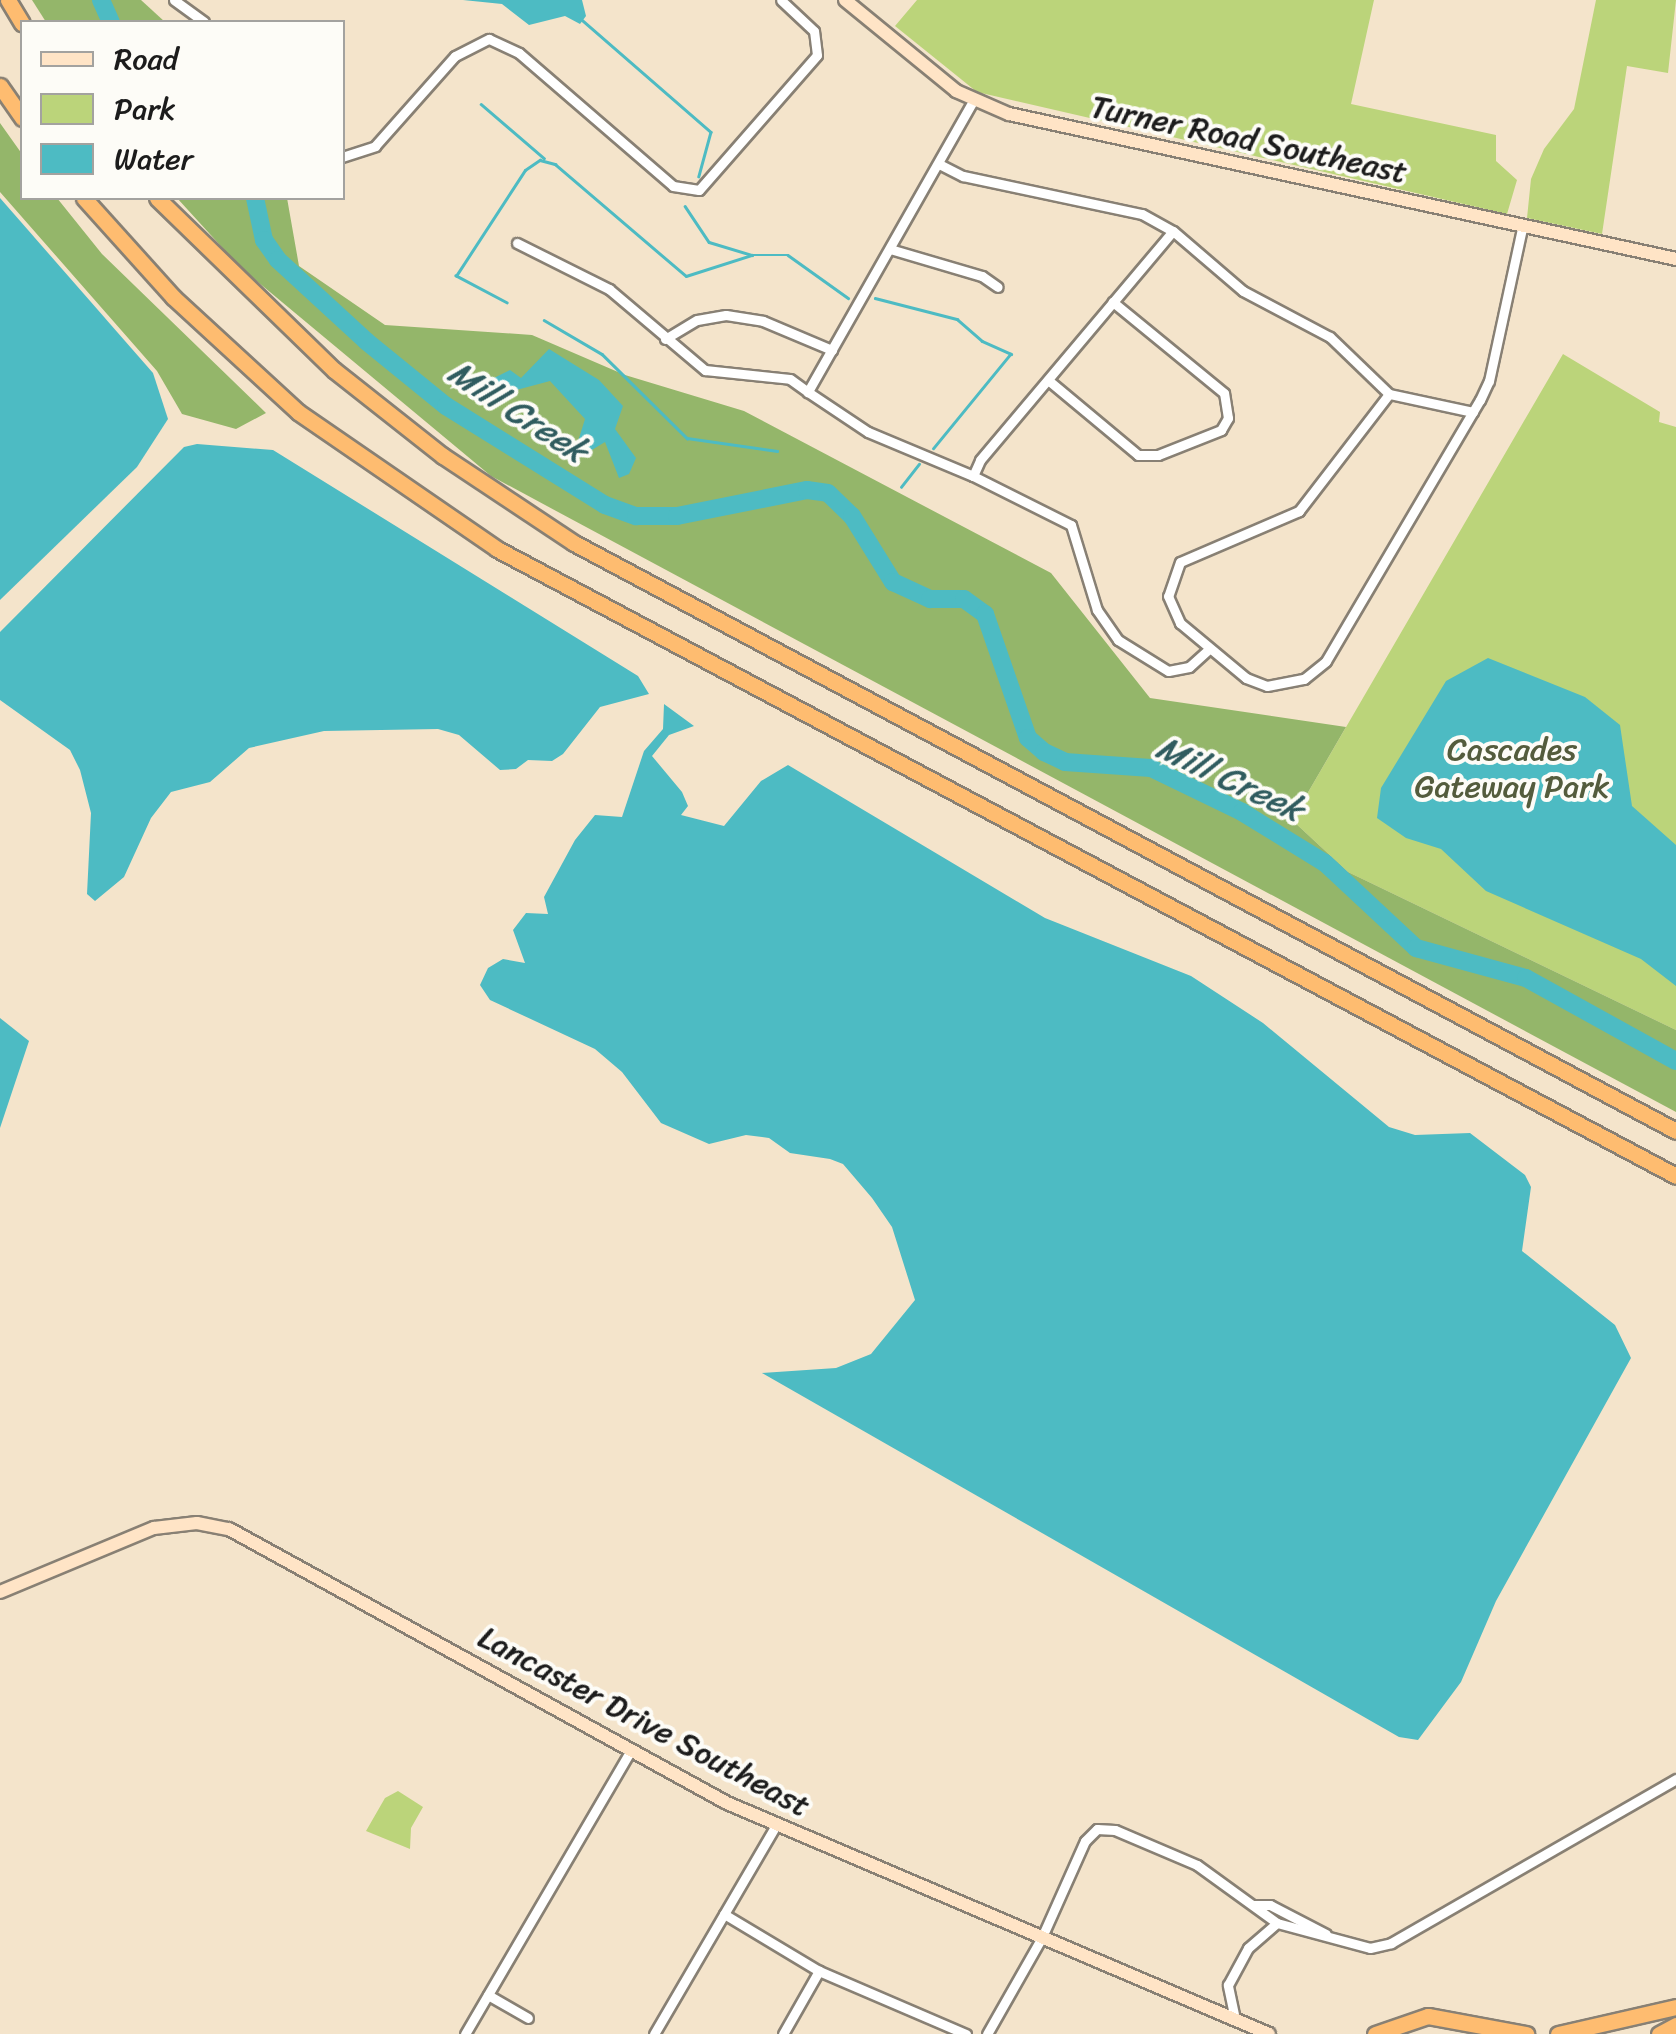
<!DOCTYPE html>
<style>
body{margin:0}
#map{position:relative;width:1676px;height:2034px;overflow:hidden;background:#f4e4cb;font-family:Sriracha,sans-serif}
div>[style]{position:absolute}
.green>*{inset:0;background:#bbd47a}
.forest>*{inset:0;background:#94b66a}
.water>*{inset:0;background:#4dbbc3}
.stream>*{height:2.5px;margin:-1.25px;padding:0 1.25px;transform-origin:1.25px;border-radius:1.25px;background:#4dbbc3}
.river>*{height:18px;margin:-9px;padding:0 9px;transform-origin:9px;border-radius:9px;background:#4dbbc3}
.roads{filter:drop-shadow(2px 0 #888074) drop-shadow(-2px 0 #888074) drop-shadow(0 2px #888074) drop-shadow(0 -2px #888074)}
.minor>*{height:9px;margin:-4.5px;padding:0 4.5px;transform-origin:4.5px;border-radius:4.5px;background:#fff}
.secondary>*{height:12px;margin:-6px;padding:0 6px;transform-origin:6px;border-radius:6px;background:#ffe4c6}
.motorway>*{height:15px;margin:-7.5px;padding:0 7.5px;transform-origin:7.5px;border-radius:7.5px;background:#febc70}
span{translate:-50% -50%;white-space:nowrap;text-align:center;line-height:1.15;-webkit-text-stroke:8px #fdfcf7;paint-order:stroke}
.street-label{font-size:32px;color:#1c1c1c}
.park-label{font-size:32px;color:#545c3d}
.water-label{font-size:35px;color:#305c5f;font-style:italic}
.legend{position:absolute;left:20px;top:20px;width:325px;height:180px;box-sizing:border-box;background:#fdfcf7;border:2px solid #a3a29f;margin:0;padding:12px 18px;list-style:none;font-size:30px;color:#1c1c1c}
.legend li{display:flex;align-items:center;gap:20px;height:50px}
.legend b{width:50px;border:2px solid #a3a29f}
</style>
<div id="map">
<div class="green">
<i style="clip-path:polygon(917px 0,1374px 0,1351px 104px,1496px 135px,1496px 161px,1517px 180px,1507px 214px,977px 92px,895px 26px)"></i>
<i style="clip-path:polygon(1596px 0,1676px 0,1668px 73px,1627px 66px,1602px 234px,1527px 218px,1531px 179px,1544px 149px,1574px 109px)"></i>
<i style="clip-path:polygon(1563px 354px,1660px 412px,1659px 422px,1676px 427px,1676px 1030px,1348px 872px,1292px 820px)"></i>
<i style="clip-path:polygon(398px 1791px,423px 1807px,411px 1828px,410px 1849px,366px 1831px,385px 1798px)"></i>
</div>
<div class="forest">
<i style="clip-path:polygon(32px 0,141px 0,165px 22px,46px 22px)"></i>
<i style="clip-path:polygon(0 123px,22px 154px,22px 198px,57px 198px,102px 254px,266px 413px,236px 429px,182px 414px,157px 371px,0 192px)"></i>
<i style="clip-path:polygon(177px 198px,287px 198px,299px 266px,385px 325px,532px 335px,625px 375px,744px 411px,1051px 573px,1150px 698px,1346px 727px,1292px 820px,1348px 872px,1676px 1030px,1676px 1112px,491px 476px,240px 267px)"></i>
</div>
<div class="water">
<i style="clip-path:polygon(463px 0,582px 0,586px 16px,580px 24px,565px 16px,529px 25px,502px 4px)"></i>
<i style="clip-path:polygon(0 198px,153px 373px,168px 419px,137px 467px,0 600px)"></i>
<i style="clip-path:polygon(549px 349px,599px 380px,623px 406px,615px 429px,636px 458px,629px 474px,619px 478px,605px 442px,582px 456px,574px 454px,585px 419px,550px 381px,490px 397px,490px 380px,510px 370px,521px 378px)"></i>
<i style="clip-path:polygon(197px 444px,273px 450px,638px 676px,649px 694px,600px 707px,563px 754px,552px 761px,528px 760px,516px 769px,500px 770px,459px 735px,438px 729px,324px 731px,249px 748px,210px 782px,171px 792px,151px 818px,124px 877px,95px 901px,87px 894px,91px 813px,80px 770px,70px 750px,0 700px,0 632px,184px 447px)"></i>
<i style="clip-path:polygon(1488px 658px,1585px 697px,1620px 725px,1632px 806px,1676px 845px,1676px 986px,1641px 959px,1486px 891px,1441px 849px,1406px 838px,1377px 818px,1381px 788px,1446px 681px)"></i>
<i style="clip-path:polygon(664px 704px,694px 726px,669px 735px,652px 756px,682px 792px,688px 806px,681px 815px,724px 826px,761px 781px,788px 765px,1045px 918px,1191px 976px,1263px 1023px,1389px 1127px,1415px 1135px,1470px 1133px,1525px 1175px,1531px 1187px,1522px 1251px,1615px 1325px,1631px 1358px,1496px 1601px,1461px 1682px,1418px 1740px,1399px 1737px,762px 1373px,836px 1368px,871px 1354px,915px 1300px,892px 1227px,872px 1198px,843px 1164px,830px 1159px,790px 1153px,769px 1138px,746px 1135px,709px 1144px,661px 1123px,622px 1072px,595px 1049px,490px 1000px,480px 985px,488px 968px,503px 959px,525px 963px,513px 930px,526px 913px,548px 914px,544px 897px,575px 840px,595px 815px,622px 817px,644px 751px,663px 729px)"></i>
<i style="clip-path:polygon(0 1018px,29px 1041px,0 1128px)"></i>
</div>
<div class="stream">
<i style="left:581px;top:19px;width:172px;rotate:41deg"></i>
<i style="left:711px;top:132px;width:46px;rotate:105.3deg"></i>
<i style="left:481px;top:104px;width:83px;rotate:40.6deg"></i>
<i style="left:685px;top:206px;width:43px;rotate:56.3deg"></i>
<i style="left:709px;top:242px;width:45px;rotate:16.8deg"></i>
<i style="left:752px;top:255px;width:36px"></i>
<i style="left:788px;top:255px;width:74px;rotate:35.6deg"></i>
<i style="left:875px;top:298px;width:85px;rotate:14.4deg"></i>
<i style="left:957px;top:319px;width:33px;rotate:41deg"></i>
<i style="left:982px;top:341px;width:32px;rotate:24deg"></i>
<i style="left:1011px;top:354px;width:122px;rotate:129.3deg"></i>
<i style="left:507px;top:303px;width:58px;rotate:-152.1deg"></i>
<i style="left:456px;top:276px;width:126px;rotate:-56.9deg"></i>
<i style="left:525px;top:170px;width:18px;rotate:-34deg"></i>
<i style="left:540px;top:160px;width:16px;rotate:15deg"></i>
<i style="left:555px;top:164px;width:172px;rotate:40.5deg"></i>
<i style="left:686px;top:276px;width:69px;rotate:-17.7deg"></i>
<i style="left:544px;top:320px;width:67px;rotate:30.4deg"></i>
<i style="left:602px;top:354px;width:120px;rotate:44.7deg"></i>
<i style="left:687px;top:438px;width:91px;rotate:8.2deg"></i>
<i style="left:901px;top:487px;width:29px;rotate:-52deg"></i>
</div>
<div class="river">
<i style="left:101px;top:0;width:24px;rotate:66deg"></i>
<i style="left:255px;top:198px;width:43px;rotate:77.9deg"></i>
<i style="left:264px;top:240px;width:24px;rotate:55deg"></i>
<i style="left:278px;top:260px;width:120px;rotate:42.6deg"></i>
<i style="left:366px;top:341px;width:103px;rotate:39.1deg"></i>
<i style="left:446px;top:406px;width:187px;rotate:31.9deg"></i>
<i style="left:605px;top:505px;width:33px;rotate:20deg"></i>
<i style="left:636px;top:516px;width:41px"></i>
<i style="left:677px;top:516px;width:133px;rotate:-11.3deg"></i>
<i style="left:807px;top:490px;width:21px;rotate:8deg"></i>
<i style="left:828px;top:493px;width:33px;rotate:44deg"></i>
<i style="left:852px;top:516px;width:78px;rotate:58.2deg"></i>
<i style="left:893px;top:582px;width:41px;rotate:24.7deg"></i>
<i style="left:930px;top:599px;width:34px"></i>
<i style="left:964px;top:599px;width:26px;rotate:36deg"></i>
<i style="left:985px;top:614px;width:131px;rotate:70.9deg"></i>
<i style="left:1028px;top:738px;width:21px;rotate:41deg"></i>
<i style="left:1044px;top:752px;width:23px;rotate:25deg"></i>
<i style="left:1065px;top:762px;width:86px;rotate:4deg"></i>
<i style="left:1151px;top:768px;width:101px;rotate:25.8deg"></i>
<i style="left:1242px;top:812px;width:97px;rotate:31.6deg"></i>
<i style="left:1325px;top:863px;width:125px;rotate:43deg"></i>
<i style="left:1416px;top:948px;width:114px;rotate:15.3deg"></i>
<i style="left:1526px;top:978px;width:171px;rotate:29deg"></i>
</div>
<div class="roads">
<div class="minor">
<i style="left:174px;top:0;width:37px;rotate:36deg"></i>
<i style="left:973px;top:101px;width:335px;rotate:119.6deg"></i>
<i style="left:808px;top:392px;width:72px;rotate:33.7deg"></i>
<i style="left:868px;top:432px;width:114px;rotate:22.7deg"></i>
<i style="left:342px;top:157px;width:35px;rotate:-18deg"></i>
<i style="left:375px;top:146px;width:120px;rotate:-48.4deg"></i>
<i style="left:455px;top:56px;width:38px;rotate:-27deg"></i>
<i style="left:489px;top:39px;width:33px;rotate:25deg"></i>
<i style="left:519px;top:53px;width:203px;rotate:40.8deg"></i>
<i style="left:673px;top:186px;width:26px;rotate:9deg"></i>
<i style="left:699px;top:190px;width:179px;rotate:-48.8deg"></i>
<i style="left:817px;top:55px;width:24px;rotate:-97deg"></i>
<i style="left:814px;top:31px;width:45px;rotate:-136.8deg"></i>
<i style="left:939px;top:164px;width:27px;rotate:27deg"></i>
<i style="left:963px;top:176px;width:183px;rotate:12deg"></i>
<i style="left:1142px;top:214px;width:35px;rotate:29deg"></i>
<i style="left:517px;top:243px;width:103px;rotate:26.6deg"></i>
<i style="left:609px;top:289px;width:126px;rotate:40.2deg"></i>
<i style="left:705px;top:370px;width:85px;rotate:6deg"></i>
<i style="left:790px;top:379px;width:22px;rotate:36deg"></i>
<i style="left:890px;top:249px;width:96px;rotate:16.4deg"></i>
<i style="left:982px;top:276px;width:19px;rotate:35deg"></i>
<i style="left:665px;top:339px;width:37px;rotate:-31deg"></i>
<i style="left:697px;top:320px;width:29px;rotate:-10deg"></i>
<i style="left:726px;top:315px;width:37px;rotate:9deg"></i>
<i style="left:763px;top:321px;width:75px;rotate:22.8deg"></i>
<i style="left:1048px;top:380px;width:117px;rotate:39.8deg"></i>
<i style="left:1138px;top:455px;width:20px"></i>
<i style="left:1158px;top:455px;width:68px;rotate:-21.6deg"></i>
<i style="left:1221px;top:430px;width:14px;rotate:-60deg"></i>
<i style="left:1228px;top:418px;width:25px;rotate:-99deg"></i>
<i style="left:1224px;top:393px;width:144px;rotate:-140.7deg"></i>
<i style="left:1473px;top:412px;width:86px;rotate:-167.9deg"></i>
<i style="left:1389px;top:394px;width:148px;rotate:127.6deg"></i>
<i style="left:1299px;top:511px;width:129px;rotate:156.8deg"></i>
<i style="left:1180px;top:562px;width:36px;rotate:109deg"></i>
<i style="left:1168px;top:596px;width:30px;rotate:66deg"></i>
<i style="left:1180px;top:623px;width:86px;rotate:39.8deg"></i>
<i style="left:1246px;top:678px;width:22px;rotate:21deg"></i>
<i style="left:1267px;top:686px;width:38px;rotate:-11deg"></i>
<i style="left:1304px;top:679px;width:28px;rotate:-39deg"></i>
<i style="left:1326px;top:661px;width:303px;rotate:-59.5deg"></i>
<i style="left:1480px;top:400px;width:21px;rotate:-65deg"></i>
<i style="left:1489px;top:381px;width:157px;rotate:-77.8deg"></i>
<i style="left:1209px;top:649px;width:27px;rotate:138deg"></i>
<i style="left:1189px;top:667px;width:21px;rotate:169deg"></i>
<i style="left:1168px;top:671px;width:59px;rotate:-148.2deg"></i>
<i style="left:1118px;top:640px;width:37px;rotate:-125deg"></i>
<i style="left:1097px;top:610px;width:89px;rotate:-107deg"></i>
<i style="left:1071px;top:525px;width:110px;rotate:-153.4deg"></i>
<i style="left:973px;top:476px;width:17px;rotate:-66deg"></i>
<i style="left:980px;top:460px;width:299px;rotate:-49.9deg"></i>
<i style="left:1173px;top:231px;width:92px;rotate:40.6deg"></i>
<i style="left:1243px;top:291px;width:98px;rotate:27.9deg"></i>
<i style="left:1330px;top:337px;width:82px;rotate:44deg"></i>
<i style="left:1254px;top:1905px;width:16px"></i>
<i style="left:1270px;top:1905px;width:63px;rotate:27.4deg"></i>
<i style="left:724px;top:1914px;width:111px;rotate:31deg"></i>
<i style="left:819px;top:1971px;width:160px;rotate:23.2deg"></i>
<i style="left:488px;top:1995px;width:46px;rotate:29.9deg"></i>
<i style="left:1235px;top:2019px;width:35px;rotate:-102deg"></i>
<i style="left:1228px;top:1985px;width:42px;rotate:-61.6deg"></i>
<i style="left:1248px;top:1948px;width:38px;rotate:-41deg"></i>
<i style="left:465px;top:2034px;width:327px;rotate:-59.7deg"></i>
<i style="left:654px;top:2034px;width:242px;rotate:-59.7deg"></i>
<i style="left:783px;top:2034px;width:73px;rotate:-60.3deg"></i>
<i style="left:987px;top:2034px;width:112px;rotate:-60.4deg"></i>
<i style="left:1042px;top:1937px;width:105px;rotate:-65.9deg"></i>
<i style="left:1085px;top:1841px;width:17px;rotate:-45deg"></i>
<i style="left:1097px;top:1829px;width:18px;rotate:3deg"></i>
<i style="left:1115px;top:1830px;width:89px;rotate:23.1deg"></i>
<i style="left:1197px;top:1865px;width:99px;rotate:35.9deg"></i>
<i style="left:1277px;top:1923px;width:96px;rotate:15deg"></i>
<i style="left:1370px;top:1948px;width:22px;rotate:-13deg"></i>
<i style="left:1391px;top:1943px;width:329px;rotate:-29.9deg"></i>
</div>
<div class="secondary">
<i style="left:845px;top:0;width:144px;rotate:39.3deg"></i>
<i style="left:956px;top:91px;width:58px;rotate:23.5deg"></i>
<i style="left:1009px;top:114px;width:683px;rotate:12.26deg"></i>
<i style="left:0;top:1592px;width:167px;rotate:-22.6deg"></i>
<i style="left:154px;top:1528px;width:43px;rotate:-6.6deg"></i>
<i style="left:197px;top:1523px;width:33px;rotate:11deg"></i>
<i style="left:229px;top:1529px;width:568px;rotate:28.82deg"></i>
<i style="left:727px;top:1803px;width:589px;rotate:23.08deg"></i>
</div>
<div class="motorway">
<i style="left:8px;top:0;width:27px;rotate:59deg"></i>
<i style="left:0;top:86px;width:39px;rotate:55deg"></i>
<i style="left:84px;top:198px;width:133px;rotate:48deg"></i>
<i style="left:173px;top:297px;width:170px;rotate:42.6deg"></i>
<i style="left:298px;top:412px;width:242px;rotate:34.5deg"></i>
<i style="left:497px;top:549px;width:1335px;rotate:28deg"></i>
<i style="left:157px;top:198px;width:247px;rotate:44.2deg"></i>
<i style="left:334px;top:370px;width:139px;rotate:38.3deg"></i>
<i style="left:443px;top:456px;width:157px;rotate:33.6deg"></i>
<i style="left:574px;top:543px;width:1249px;rotate:28.08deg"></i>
<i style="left:1375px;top:2034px;width:56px;rotate:-18.8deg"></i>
<i style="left:1428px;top:2016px;width:100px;rotate:10.4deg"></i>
<i style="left:1558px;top:2034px;width:121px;rotate:-12.9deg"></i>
<i style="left:1659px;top:2034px;width:19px;rotate:-28deg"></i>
</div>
</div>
<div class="street-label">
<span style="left:1249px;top:140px;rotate:12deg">Turner Road Southeast</span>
<span style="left:644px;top:1722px;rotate:28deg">Lancaster Drive Southeast</span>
</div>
<div class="park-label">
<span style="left:1512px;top:769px">Cascades<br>Gateway Park</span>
</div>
<div class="water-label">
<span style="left:518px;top:411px;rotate:33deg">Mill Creek</span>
<span style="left:1230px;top:778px;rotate:25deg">Mill Creek</span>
</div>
<ul class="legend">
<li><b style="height:12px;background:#ffe4c6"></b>Road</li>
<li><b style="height:28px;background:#bbd47a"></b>Park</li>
<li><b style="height:28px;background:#4dbbc3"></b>Water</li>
</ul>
</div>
